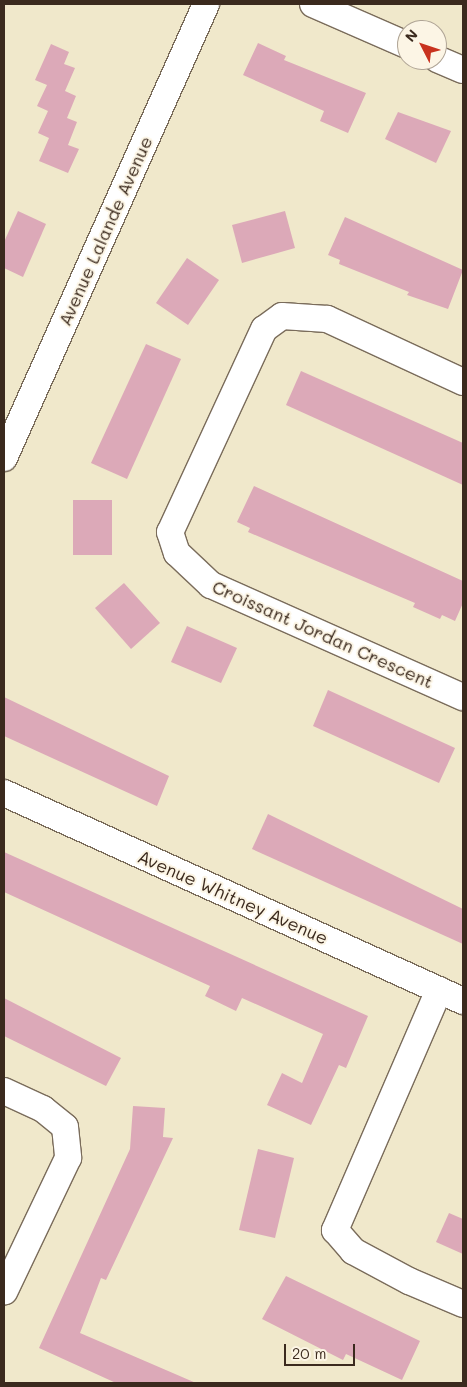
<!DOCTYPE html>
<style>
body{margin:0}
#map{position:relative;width:467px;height:1387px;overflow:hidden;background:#f0e8cb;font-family:Mali,sans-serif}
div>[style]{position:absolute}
.building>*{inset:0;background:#dca9b8}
.roads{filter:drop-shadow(1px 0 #7a6c5b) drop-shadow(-1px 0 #7a6c5b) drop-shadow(0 1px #7a6c5b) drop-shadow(0 -1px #7a6c5b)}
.minor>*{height:26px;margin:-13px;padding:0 13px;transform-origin:13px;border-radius:13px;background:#fff}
span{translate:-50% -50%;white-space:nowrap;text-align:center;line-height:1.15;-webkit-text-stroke:4px #fcf5e5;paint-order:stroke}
.street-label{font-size:18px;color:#3b2a1e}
.frame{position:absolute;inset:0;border:5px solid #3b2a1e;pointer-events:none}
.north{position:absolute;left:397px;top:20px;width:50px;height:50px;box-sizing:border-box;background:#fcf5e5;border:1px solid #afa495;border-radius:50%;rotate:311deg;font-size:14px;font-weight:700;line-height:20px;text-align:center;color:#3b2a1e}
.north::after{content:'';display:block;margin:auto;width:18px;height:22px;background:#c8321e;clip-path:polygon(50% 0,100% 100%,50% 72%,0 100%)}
.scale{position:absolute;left:284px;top:1344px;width:71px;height:22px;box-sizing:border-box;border:2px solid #3b2a1e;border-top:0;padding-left:6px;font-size:15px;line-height:18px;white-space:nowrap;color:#3b2a1e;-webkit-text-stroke:4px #fcf5e5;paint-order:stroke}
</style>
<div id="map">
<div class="building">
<i style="clip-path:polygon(258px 43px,286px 56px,284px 60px,366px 93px,348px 133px,320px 121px,324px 111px,243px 75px)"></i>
<i style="clip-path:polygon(51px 44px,69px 52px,64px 64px,75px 68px,65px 91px,76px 96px,67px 118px,77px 122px,68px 145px,79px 149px,68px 173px,39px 161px,49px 138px,38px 133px,48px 111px,37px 106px,47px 85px,35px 80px)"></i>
<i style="clip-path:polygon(398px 112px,451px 131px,436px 163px,385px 139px)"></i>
<i style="clip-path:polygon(18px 211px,46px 224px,23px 277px,4px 268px,4px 242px)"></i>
<i style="clip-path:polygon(285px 211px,295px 248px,242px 263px,232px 225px)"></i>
<i style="clip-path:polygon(345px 217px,463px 270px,448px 309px,407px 295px,409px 292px,339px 264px,340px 260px,328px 255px)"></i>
<i style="clip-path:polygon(187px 258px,219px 280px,188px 325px,156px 303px)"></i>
<i style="clip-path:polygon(146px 344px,181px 359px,127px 479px,91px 463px)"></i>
<i style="clip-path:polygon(301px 371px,463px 443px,463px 485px,286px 405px)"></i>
<i style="clip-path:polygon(254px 486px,463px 581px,463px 603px,455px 621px,442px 615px,440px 619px,413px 607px,415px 603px,248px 532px,250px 528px,237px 522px)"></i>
<i style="clip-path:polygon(73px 500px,112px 500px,112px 555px,73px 555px)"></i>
<i style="clip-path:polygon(124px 583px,160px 623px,131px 649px,95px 608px)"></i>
<i style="clip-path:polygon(187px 626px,237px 648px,221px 683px,171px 662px)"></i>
<i style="clip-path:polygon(328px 690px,455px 748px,439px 783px,313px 726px)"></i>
<i style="clip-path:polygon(4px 697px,169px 776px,157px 806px,4px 736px)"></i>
<i style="clip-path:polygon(268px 814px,463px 909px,463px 944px,252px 849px)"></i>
<i style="clip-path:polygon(4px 852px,368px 1016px,346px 1068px,339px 1065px,311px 1125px,267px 1105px,282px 1073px,302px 1083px,323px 1034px,242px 998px,236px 1011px,205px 996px,210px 986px,4px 892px)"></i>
<i style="clip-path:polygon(4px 998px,121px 1058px,106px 1086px,4px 1036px)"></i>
<i style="clip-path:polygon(133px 1106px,165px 1108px,163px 1137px,173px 1138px,106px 1280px,101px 1278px,80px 1333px,196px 1383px,116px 1383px,39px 1348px,130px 1149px)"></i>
<i style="clip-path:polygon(258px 1149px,294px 1158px,275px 1238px,239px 1230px)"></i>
<i style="clip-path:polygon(449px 1213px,463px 1219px,463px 1254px,436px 1242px)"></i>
<i style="clip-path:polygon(286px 1276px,420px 1341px,402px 1380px,346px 1354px,343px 1360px,262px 1319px)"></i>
</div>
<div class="roads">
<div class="minor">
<i style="left:313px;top:4px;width:103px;rotate:23.6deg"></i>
<i style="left:437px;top:59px;width:28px;rotate:23deg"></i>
<i style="left:463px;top:382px;width:150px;rotate:-155.1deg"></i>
<i style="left:327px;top:319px;width:45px;rotate:-176.2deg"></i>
<i style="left:282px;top:316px;width:22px;rotate:144deg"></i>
<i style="left:264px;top:329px;width:224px;rotate:114.8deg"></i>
<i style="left:170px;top:532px;width:22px;rotate:72deg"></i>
<i style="left:177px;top:553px;width:47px;rotate:43.3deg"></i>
<i style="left:211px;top:585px;width:276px;rotate:24deg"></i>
<i style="left:4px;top:458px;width:497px;rotate:-66deg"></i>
<i style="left:4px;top:793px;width:504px;rotate:24.38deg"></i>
<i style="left:439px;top:990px;width:262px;rotate:113.4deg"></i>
<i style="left:335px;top:1230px;width:28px;rotate:49deg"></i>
<i style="left:353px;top:1251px;width:64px;rotate:28.2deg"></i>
<i style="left:409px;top:1281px;width:59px;rotate:23.1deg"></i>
<i style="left:4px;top:1091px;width:43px;rotate:24.8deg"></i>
<i style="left:43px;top:1109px;width:28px;rotate:39deg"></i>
<i style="left:65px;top:1127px;width:31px;rotate:84deg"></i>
<i style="left:68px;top:1158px;width:148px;rotate:115.5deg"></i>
</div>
</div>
<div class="street-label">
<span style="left:105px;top:231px;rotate:-66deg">Avenue Lalande Avenue</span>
<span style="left:323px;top:634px;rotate:24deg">Croissant Jordan Crescent</span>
<span style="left:233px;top:897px;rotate:24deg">Avenue Whitney Avenue</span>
</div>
<div class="frame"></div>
<div class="north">N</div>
<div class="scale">20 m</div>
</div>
